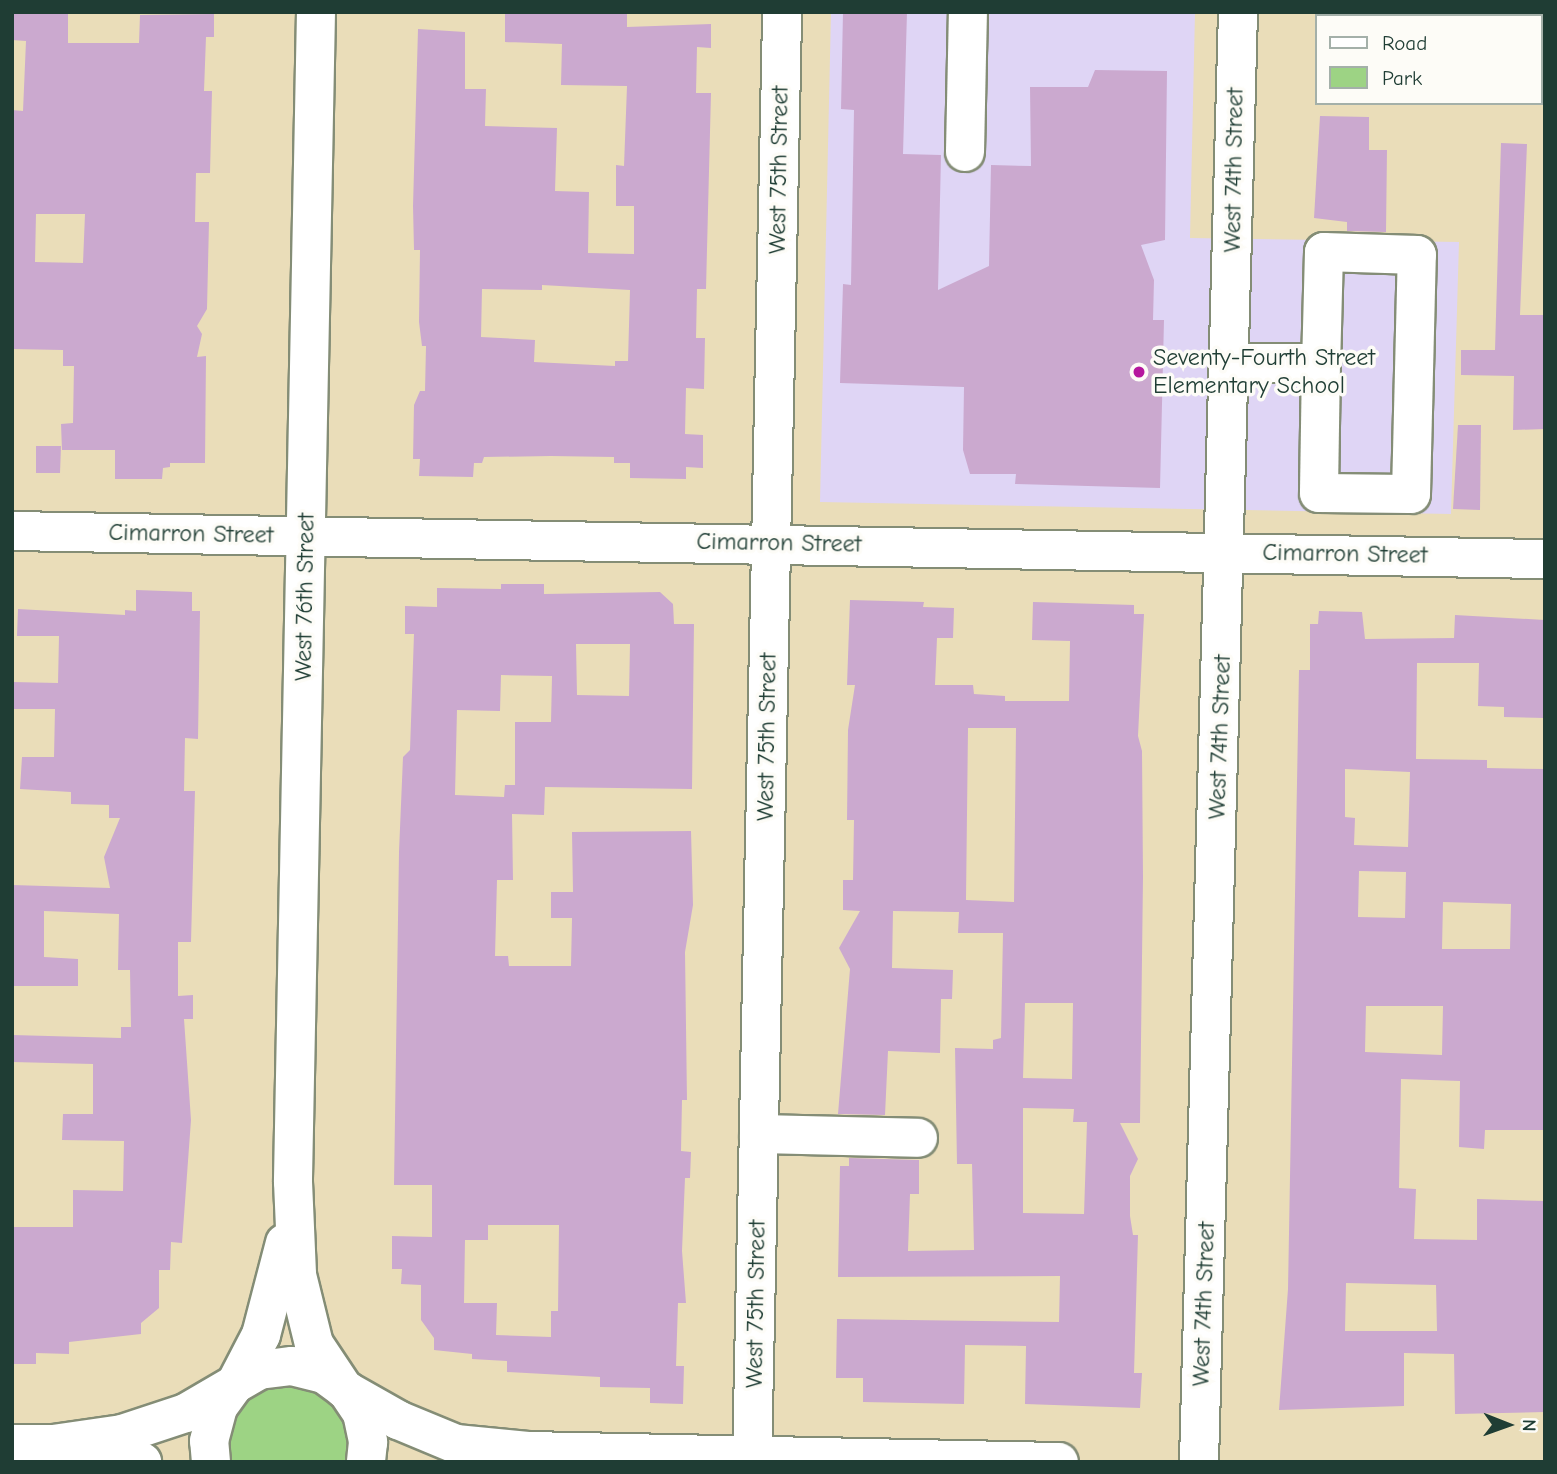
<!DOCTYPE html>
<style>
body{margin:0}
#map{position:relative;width:1557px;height:1474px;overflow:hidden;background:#eaddb9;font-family:"Comic Neue",sans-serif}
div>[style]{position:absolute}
.built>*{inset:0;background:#dfd5f5}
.green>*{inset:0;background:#9dd384}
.building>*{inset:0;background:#cba9cf}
.roads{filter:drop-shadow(2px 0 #848d76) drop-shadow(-2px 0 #848d76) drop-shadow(0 2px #848d76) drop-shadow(0 -2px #848d76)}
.minor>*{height:38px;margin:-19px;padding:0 19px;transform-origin:19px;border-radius:19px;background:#fff}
.dots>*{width:19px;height:19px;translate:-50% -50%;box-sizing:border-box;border:4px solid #fdfcf7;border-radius:50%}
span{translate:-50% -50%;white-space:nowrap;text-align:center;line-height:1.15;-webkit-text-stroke:7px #fdfcf7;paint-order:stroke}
.street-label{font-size:24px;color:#1f3d34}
.poi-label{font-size:24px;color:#1f3d34}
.left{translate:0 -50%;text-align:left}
.frame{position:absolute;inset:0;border:14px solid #1f3d34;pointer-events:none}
.legend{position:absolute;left:1315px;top:14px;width:228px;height:91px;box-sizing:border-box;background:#fdfcf7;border:2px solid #a4b0a9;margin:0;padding:9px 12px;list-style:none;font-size:21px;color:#1f3d34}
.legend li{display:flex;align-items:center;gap:14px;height:35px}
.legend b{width:35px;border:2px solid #a4b0a9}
.north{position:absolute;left:1473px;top:1390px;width:70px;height:70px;-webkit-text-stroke:5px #fdfcf7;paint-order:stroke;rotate:91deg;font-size:19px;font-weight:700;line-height:28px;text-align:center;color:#1f3d34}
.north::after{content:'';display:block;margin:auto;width:24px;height:32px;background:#1f3d34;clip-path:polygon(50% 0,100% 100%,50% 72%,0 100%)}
</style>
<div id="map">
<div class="built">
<i style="clip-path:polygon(831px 12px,1195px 12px,1190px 238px,1459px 242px,1451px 514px,820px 502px)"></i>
</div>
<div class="green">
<i style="clip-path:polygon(263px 1376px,337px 1391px,359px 1462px,217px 1462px,225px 1413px)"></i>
</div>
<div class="building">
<i style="clip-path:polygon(evenodd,12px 12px,68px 12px,68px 43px,139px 43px,140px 15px,214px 14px,214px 37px,206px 37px,204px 91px,212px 91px,210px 173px,196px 173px,195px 222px,209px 222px,207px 309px,197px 326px,202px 334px,197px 357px,206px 356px,205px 463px,170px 463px,170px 467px,163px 468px,162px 479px,115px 479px,115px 450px,62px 450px,61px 424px,73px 423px,74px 366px,63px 366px,63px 350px,12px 349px,12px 110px,23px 111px,26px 41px,12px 40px,12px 12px,36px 214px,85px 214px,83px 263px,35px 262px,36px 214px)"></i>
<i style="clip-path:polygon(evenodd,505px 12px,627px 12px,627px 27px,711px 24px,711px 48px,697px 47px,696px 93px,711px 93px,706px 289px,697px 289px,696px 338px,705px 338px,704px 389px,686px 388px,685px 434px,703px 435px,703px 468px,686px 467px,686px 479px,630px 478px,630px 463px,614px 463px,614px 457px,551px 456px,484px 457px,482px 463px,474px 463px,473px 477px,419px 476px,420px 459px,413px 459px,414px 405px,420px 391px,425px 391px,426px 346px,422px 346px,419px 322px,420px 250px,414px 250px,413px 206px,418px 29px,465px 32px,465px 89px,486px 89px,485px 126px,557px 128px,555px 191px,589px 192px,588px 253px,634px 254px,634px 206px,616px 206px,616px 165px,624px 166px,627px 86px,561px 85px,562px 44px,505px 42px,505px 12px,542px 285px,630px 290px,628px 361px,615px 361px,615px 366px,534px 362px,535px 340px,481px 337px,482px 289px,542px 290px,542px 285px)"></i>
<i style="clip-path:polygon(843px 12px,907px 12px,903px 154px,941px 155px,938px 290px,989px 266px,991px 165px,1031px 166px,1030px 87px,1088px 87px,1095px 70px,1167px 71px,1165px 240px,1141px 245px,1154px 280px,1153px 320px,1164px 320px,1160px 488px,1015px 484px,1016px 474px,970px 474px,963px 450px,964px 387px,840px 383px,843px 284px,851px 285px,854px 110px,841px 109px)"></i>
<i style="clip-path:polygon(1320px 116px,1369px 117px,1369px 150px,1387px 150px,1386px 232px,1347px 231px,1347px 222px,1314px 218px)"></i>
<i style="clip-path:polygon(1501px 143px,1527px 144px,1520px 315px,1545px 315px,1545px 429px,1513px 430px,1514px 376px,1461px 375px,1461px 350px,1495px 350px)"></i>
<i style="clip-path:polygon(1458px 425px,1481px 425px,1480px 510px,1453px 509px)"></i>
<i style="clip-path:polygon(36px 446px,61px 446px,60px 473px,36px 473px)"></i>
<i style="clip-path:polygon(evenodd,501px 584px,544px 584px,544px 594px,660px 592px,673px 604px,674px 624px,694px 624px,692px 789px,545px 787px,544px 815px,512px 814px,513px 880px,497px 880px,495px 956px,508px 956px,509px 966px,571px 966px,572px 918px,551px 918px,551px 892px,573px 892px,572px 832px,691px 831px,693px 905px,685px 952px,687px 1100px,682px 1100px,681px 1151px,691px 1152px,690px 1178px,685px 1178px,682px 1251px,686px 1303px,678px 1303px,676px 1366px,684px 1366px,683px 1404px,650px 1403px,650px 1388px,600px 1387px,600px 1377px,507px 1372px,507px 1361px,472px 1359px,472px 1354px,434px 1350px,434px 1338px,421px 1320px,421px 1285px,401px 1284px,402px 1269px,392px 1269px,392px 1236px,432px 1237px,432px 1185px,394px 1185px,399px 852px,403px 757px,410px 750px,414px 634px,405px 634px,405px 606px,437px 607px,437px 588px,501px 589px,501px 584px,576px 644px,630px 644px,629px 696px,577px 695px,576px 644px,501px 584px,501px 675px,552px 676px,551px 722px,515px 722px,515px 785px,505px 785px,504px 797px,455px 795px,457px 710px,500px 711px,501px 675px,501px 584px,488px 1225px,559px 1225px,558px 1311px,551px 1311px,551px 1337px,496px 1335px,497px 1303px,464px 1303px,465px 1240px,488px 1240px,488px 1225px)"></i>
<i style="clip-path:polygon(136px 590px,192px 592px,192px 611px,200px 611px,198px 739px,185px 738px,184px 791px,195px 791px,191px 942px,178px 942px,178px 996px,193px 995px,193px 1019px,184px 1019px,191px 1120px,182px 1243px,171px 1242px,170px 1270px,159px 1270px,159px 1308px,141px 1323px,141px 1334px,69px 1342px,69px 1354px,36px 1353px,36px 1364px,12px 1364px,12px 1227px,73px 1227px,73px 1190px,123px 1191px,124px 1141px,62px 1140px,63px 1114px,93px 1114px,93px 1064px,12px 1062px,12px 1035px,121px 1038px,121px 1027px,131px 1027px,130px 970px,118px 970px,119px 914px,44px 911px,44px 957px,78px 959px,78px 986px,12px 986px,12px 885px,110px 888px,104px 857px,120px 818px,109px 818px,109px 805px,71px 804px,71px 792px,20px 789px,22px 757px,54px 757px,55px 709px,12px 709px,12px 682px,58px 683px,59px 636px,17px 636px,18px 609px,125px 615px,125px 610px,136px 611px)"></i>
<i style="clip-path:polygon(evenodd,850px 600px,924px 602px,923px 607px,954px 608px,953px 638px,937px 638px,935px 685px,973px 685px,974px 694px,1005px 696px,1005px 701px,1069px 701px,1070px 641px,1032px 640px,1033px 602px,1134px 605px,1134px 614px,1144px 614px,1138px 736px,1142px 751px,1143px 877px,1140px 1123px,1120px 1123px,1138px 1159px,1130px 1176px,1130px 1216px,1133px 1235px,1138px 1235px,1134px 1373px,1142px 1373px,1140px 1408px,1025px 1404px,1026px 1346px,965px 1345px,964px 1404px,863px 1402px,863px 1378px,836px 1378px,837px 1319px,1059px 1322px,1060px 1276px,838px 1277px,840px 1166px,849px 1166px,849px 1158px,919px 1160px,919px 1194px,910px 1194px,908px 1251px,974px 1250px,972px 1164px,957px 1164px,955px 1048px,993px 1049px,993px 1040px,1001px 1038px,1003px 933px,958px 933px,959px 912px,893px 911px,892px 968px,953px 970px,952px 999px,941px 999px,940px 1053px,888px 1051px,885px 1115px,838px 1114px,850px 969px,839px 948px,860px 911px,843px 910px,843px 880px,853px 880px,854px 820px,847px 820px,848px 730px,855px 685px,847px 685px,850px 600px,968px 728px,1016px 728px,1014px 902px,966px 900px,968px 728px,850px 600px,1025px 1003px,1073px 1003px,1072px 1079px,1023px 1078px,1025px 1003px,850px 600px,1023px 1108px,1074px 1109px,1073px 1122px,1087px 1122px,1084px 1214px,1023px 1213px,1023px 1108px)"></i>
<i style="clip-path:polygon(evenodd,1319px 611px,1362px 612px,1365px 639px,1454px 638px,1455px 615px,1545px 620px,1545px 718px,1504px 717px,1504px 707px,1478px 706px,1479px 663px,1417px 663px,1416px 759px,1487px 760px,1487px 768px,1545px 769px,1545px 1130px,1485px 1130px,1484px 1149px,1459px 1147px,1460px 1081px,1401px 1079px,1399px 1188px,1416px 1189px,1414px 1239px,1477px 1240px,1477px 1199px,1545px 1201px,1545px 1412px,1455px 1414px,1454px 1354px,1404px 1353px,1404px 1406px,1279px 1410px,1288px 1289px,1299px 670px,1310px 670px,1310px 624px,1318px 624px,1319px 611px,1345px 769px,1410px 772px,1408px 847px,1354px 845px,1355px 818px,1345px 817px,1345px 769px,1319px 611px,1359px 871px,1406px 872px,1405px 918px,1358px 917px,1359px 871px,1319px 611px,1443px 902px,1511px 904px,1510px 949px,1442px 949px,1443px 902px,1319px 611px,1366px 1006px,1443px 1006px,1442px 1055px,1365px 1052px,1366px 1006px,1319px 611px,1346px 1283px,1436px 1285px,1437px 1331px,1345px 1331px,1346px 1283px)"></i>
</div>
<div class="roads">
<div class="minor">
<i style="left:316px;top:12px;width:1170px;rotate:91.13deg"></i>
<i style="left:293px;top:1182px;width:93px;rotate:87.5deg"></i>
<i style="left:297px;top:1275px;width:71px;rotate:76.2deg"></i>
<i style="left:314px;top:1344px;width:54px;rotate:56.3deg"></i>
<i style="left:965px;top:152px;width:140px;rotate:-88.8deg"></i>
<i style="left:1230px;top:363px;width:91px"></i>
<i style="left:1321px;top:363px;width:130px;rotate:90.9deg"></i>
<i style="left:1319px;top:493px;width:92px;rotate:0.6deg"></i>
<i style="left:1411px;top:494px;width:239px;rotate:-88.6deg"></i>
<i style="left:1417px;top:255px;width:93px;rotate:-178.2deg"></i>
<i style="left:1324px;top:252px;width:111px;rotate:91.5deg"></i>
<i style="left:12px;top:531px;width:1533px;rotate:1.05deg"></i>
<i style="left:759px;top:1134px;width:159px;rotate:1.4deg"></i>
<i style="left:236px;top:1383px;width:54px;rotate:-62.5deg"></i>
<i style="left:261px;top:1335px;width:95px;rotate:-75.4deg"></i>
<i style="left:347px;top:1391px;width:59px;rotate:29.6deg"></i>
<i style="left:398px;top:1420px;width:63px;rotate:22.5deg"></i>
<i style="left:456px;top:1444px;width:72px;rotate:5.6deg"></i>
<i style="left:528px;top:1451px;width:531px;rotate:1.19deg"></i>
<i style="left:12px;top:1444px;width:41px"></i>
<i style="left:53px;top:1444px;width:91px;rotate:11.4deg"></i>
<i style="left:53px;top:1444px;width:70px;rotate:-8.2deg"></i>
<i style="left:122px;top:1434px;width:67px;rotate:-18.2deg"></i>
<i style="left:186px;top:1413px;width:56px;rotate:-30.3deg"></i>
<i style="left:211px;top:1462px;width:21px;rotate:-95deg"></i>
<i style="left:209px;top:1441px;width:35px;rotate:-75deg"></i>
<i style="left:218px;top:1407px;width:29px;rotate:-54deg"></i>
<i style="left:235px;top:1384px;width:28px;rotate:-30deg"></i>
<i style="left:259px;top:1370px;width:33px;rotate:-7deg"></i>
<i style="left:292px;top:1366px;width:33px;rotate:14deg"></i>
<i style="left:324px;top:1374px;width:29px;rotate:36deg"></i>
<i style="left:347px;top:1391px;width:27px;rotate:56deg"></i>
<i style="left:362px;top:1413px;width:30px;rotate:78deg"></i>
<i style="left:368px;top:1442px;width:20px;rotate:96deg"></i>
<i style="left:752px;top:1462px;width:1450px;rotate:-88.81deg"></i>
<i style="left:1199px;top:1462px;width:1451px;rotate:-88.46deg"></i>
</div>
</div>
<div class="dots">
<i style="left:1139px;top:372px;background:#b5179e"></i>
</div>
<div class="street-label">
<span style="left:779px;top:170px;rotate:-89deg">West 75th Street</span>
<span style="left:1234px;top:170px;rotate:-89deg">West 74th Street</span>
<span style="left:191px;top:534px;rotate:1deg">Cimarron Street</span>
<span style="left:779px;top:543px;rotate:1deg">Cimarron Street</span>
<span style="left:1345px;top:554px;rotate:1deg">Cimarron Street</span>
<span style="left:305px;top:597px;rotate:-89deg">West 76th Street</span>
<span style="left:767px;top:737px;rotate:-89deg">West 75th Street</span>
<span style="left:1220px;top:737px;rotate:-88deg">West 74th Street</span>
<span style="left:756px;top:1304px;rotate:-89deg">West 75th Street</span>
<span style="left:1204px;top:1304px;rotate:-88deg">West 74th Street</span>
</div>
<div class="poi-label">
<span class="left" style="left:1153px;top:372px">Seventy-Fourth Street<br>Elementary School</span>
</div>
<div class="frame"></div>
<ul class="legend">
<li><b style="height:9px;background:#fff"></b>Road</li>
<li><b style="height:19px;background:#9dd384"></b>Park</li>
</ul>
<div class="north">N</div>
</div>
